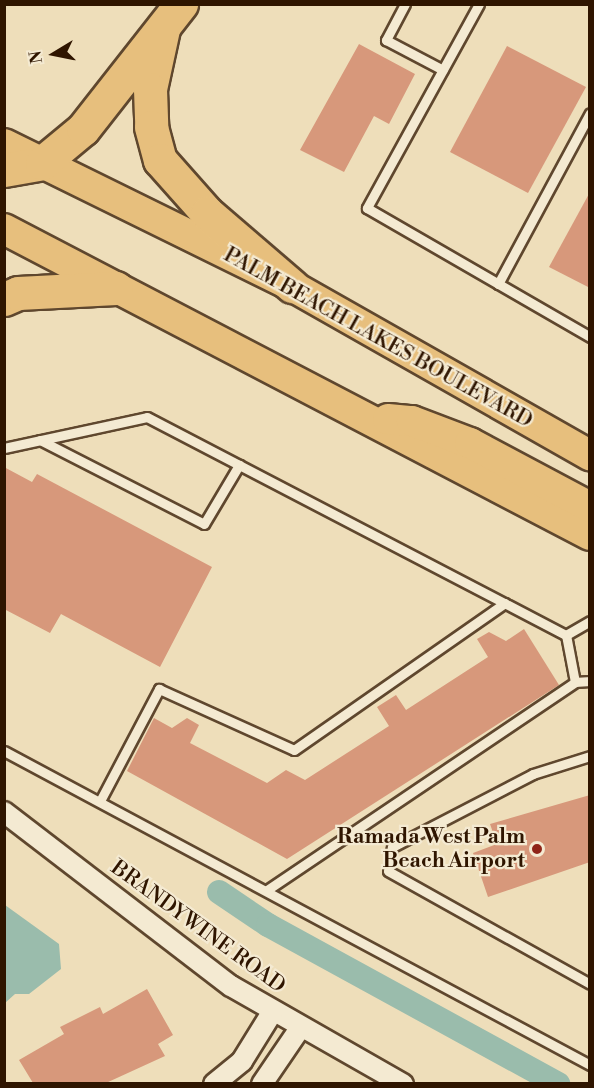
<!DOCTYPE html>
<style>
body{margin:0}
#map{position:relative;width:594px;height:1088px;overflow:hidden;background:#eedeba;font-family:"Libre Bodoni",serif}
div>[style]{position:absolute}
.water>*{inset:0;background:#9abcac}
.canal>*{height:24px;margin:-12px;padding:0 12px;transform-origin:12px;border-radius:12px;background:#9abcac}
.building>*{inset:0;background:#d7987b}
.roads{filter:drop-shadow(2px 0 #5f472e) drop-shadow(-2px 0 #5f472e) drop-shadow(0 2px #5f472e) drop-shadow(0 -2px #5f472e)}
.service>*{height:9px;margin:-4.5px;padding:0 4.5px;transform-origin:4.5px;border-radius:4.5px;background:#f4ead2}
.minor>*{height:20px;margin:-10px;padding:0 10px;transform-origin:10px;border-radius:10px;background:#f4ead2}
.primary>*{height:30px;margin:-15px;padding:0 15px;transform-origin:15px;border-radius:15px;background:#e7bf7d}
.motorway>*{height:33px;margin:-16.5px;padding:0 16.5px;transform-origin:16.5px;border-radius:16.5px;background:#e7bf7d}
.dots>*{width:16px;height:16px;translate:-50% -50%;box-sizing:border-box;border:3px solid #f4ead2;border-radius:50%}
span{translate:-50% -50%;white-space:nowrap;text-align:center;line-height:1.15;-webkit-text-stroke:4.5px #f4ead2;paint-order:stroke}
.street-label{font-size:21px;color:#2f1500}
.poi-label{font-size:21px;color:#2f1500;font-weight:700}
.right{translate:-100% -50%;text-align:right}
.frame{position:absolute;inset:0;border:6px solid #2f1500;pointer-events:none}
.north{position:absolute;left:24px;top:24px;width:60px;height:60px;-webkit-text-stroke:4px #f4ead2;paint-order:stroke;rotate:260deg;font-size:16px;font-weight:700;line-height:24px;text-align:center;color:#2f1500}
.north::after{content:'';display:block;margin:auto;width:21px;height:27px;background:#2f1500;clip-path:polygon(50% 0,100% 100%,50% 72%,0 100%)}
</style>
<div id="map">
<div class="water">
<i style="clip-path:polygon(5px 905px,59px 944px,61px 969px,29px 994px,15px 994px,5px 1003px)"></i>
</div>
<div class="canal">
<i style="left:219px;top:892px;width:59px;rotate:34deg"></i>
<i style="left:268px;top:925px;width:331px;rotate:28.7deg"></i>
</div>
<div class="building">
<i style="clip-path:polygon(359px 44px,415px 74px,389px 124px,374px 116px,344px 172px,300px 150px)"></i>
<i style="clip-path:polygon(507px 46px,586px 87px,528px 193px,450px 152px)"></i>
<i style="clip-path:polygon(590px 192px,590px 288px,549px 267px)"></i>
<i style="clip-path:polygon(4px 467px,32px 482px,37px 474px,212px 567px,160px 667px,61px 614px,50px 633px,4px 609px)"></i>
<i style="clip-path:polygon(524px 629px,559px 685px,287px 859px,127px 771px,154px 718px,172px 728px,187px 718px,199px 725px,190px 743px,267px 783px,286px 770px,305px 780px,389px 726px,377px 707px,396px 695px,406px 710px,488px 657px,477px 639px,489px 632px,506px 641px)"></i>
<i style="clip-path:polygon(590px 795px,590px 862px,488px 897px,473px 853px,497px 844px,490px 824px)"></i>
<i style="clip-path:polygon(147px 989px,173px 1035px,158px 1044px,165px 1056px,106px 1083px,33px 1083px,19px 1060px,64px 1034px,60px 1027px,100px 1007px,103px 1014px)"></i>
</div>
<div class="roads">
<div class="service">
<i style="left:405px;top:4px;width:41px;rotate:117.8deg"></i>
<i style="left:386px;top:40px;width:64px;rotate:27.8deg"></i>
<i style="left:479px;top:4px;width:233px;rotate:118.8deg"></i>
<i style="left:367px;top:208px;width:258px;rotate:30deg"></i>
<i style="left:498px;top:284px;width:194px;rotate:-61.7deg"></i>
<i style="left:40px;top:440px;width:184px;rotate:27.1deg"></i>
<i style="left:204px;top:524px;width:69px;rotate:-59.3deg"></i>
<i style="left:4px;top:448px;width:146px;rotate:-12.2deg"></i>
<i style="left:147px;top:417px;width:472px;rotate:27.5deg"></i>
<i style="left:566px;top:635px;width:28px;rotate:-30deg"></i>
<i style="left:575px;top:682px;width:15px;rotate:-4deg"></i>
<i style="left:4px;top:751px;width:665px;rotate:28.18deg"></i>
<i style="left:590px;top:756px;width:60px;rotate:162.5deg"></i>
<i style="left:533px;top:774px;width:159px;rotate:152.6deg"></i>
<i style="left:392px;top:847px;width:24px;rotate:99deg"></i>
<i style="left:388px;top:871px;width:231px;rotate:29.2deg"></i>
<i style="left:100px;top:801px;width:127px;rotate:-62.2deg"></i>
<i style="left:159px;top:689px;width:148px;rotate:24.3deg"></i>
<i style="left:294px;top:750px;width:257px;rotate:-34.9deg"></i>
<i style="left:267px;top:890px;width:372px;rotate:-34deg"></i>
<i style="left:575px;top:682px;width:48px;rotate:-100.8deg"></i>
</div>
<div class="minor">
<i style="left:4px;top:812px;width:286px;rotate:37.5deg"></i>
<i style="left:231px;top:986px;width:198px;rotate:29.7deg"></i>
<i style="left:214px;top:1084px;width:36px;rotate:-39deg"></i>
<i style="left:242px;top:1061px;width:59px;rotate:-58.2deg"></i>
<i style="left:262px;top:1084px;width:68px;rotate:-55.8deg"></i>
</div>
<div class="primary">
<i style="left:4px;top:144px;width:321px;rotate:26.2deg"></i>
<i style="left:292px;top:286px;width:343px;rotate:29.6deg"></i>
<i style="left:4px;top:229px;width:661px;rotate:27.57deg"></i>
<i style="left:388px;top:419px;width:24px;rotate:5deg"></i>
<i style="left:412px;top:421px;width:62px;rotate:20.8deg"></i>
<i style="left:470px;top:443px;width:136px;rotate:28.1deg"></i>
</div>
<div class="motorway">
<i style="left:163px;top:29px;width:61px;rotate:102.2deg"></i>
<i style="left:150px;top:89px;width:38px;rotate:88deg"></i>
<i style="left:151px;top:127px;width:34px;rotate:75deg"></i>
<i style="left:160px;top:160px;width:71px;rotate:48.4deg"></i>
<i style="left:207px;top:213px;width:112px;rotate:40.7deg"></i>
<i style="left:4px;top:170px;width:39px;rotate:-10deg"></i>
<i style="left:42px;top:163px;width:53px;rotate:-39.7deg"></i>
<i style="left:83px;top:129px;width:159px;rotate:-51.9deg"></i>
<i style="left:4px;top:299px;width:15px;rotate:-23deg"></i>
<i style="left:18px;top:293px;width:98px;rotate:-2.9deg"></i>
</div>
</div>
<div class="dots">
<i style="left:537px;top:849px;background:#8f2418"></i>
</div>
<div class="street-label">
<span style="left:378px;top:338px;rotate:29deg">PALM BEACH LAKES BOULEVARD</span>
<span style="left:198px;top:927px;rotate:36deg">BRANDYWINE ROAD</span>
</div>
<div class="poi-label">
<span class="right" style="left:525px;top:849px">Ramada West Palm<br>Beach Airport</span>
</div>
<div class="frame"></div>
<div class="north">N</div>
</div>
